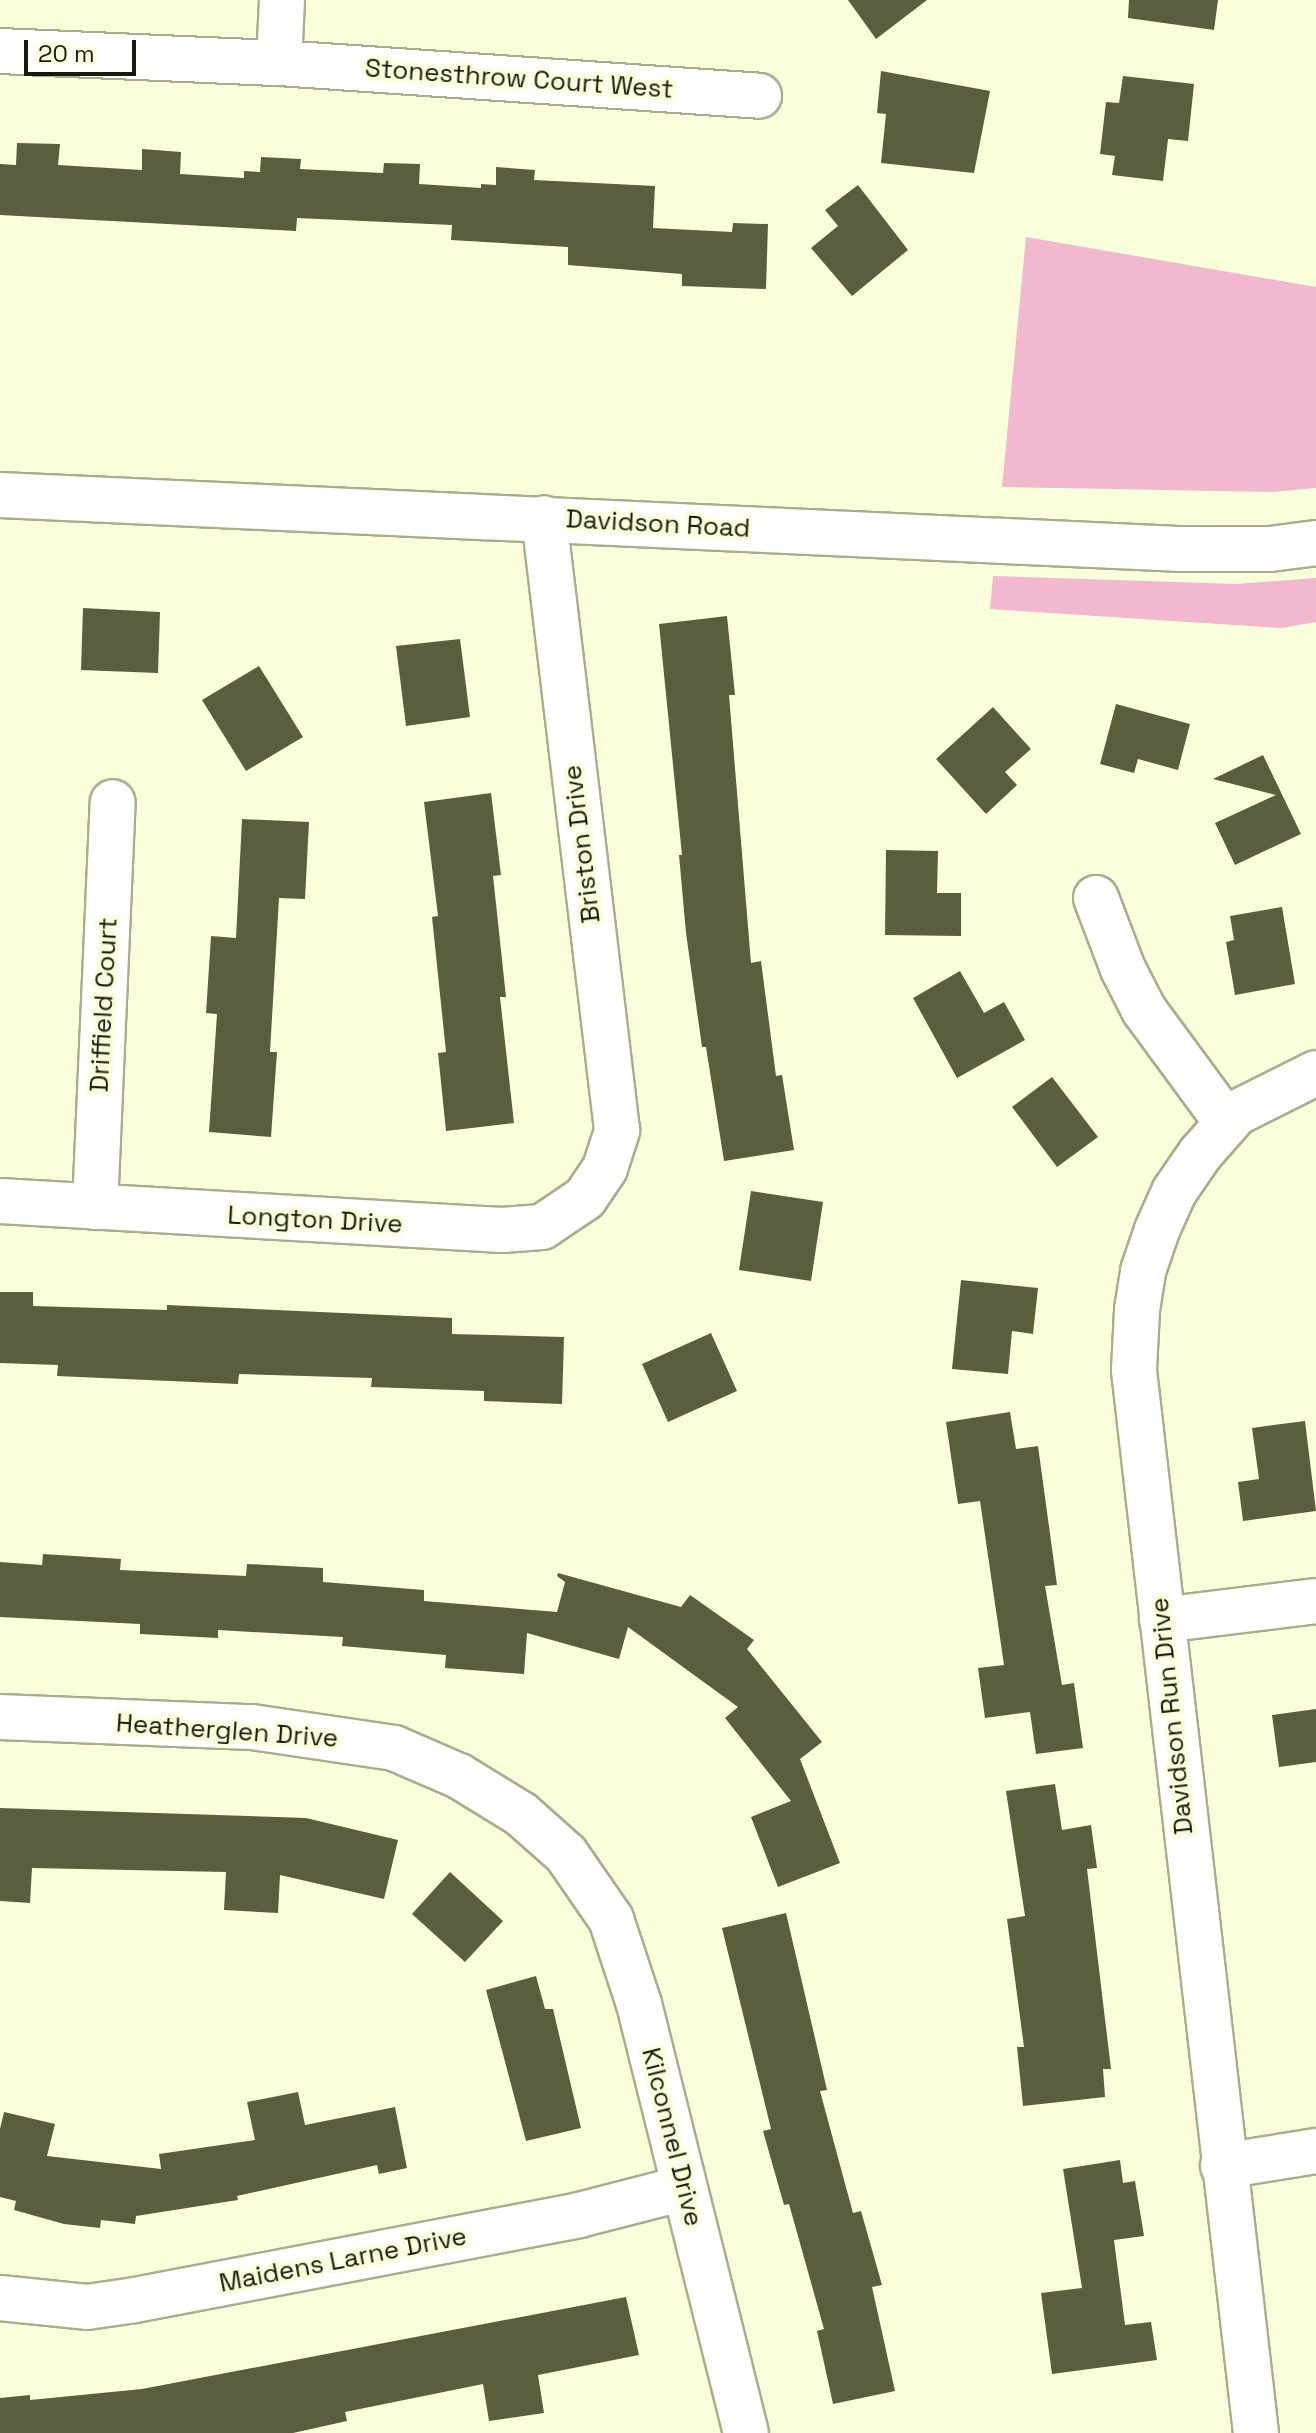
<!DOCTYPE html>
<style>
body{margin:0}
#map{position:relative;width:1316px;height:2433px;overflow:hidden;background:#f9ffdb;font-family:"Space Grotesk",sans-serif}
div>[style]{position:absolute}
.green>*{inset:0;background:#f2b8d0}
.building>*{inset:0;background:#5a5e3f}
.roads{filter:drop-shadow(2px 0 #a8ae8c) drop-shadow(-2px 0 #a8ae8c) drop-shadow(0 2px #a8ae8c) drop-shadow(0 -2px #a8ae8c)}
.minor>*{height:44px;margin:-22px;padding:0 22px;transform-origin:22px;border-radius:22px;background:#fff}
.major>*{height:44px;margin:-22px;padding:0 22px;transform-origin:22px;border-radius:22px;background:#fff}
span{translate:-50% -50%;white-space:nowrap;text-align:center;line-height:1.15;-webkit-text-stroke:8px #f9ffdb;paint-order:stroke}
.street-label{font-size:26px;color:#181a0d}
.scale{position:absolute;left:24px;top:40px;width:112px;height:36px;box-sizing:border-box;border:4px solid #181a0d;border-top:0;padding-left:10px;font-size:24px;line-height:28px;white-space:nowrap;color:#181a0d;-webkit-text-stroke:6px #f9ffdb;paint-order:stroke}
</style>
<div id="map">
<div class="green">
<i style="clip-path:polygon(1026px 237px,1316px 287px,1316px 488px,1272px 492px,1002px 487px)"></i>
<i style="clip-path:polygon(993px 576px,1235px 584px,1316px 578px,1316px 622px,1281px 628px,990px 609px)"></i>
</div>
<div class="building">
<i style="clip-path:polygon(848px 0,927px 0,876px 39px)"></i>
<i style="clip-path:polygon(1129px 0,1218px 0,1214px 30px,1128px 18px)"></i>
<i style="clip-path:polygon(881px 71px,990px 91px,974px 173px,881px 163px,886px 114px,877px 113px)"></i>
<i style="clip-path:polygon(1123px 76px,1194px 84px,1188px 141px,1168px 139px,1163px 181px,1112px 175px,1115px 156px,1100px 154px,1106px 102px,1119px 103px)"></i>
<i style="clip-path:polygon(17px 143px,60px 144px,58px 165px,142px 170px,142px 149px,181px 152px,180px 174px,244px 178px,244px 171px,260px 172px,261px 157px,301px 159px,300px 169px,383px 173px,384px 163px,420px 164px,419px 184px,481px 188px,481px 184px,496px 185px,496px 167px,535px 170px,534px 180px,655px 186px,653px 228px,732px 232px,733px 223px,768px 224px,766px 289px,682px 286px,682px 274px,568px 265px,568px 247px,451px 240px,452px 225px,297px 218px,296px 231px,0 215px,0 164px,16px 165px)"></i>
<i style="clip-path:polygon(858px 185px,908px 250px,852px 296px,811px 248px,838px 226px,825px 210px)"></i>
<i style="clip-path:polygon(83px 608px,160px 612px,158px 673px,81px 670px)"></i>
<i style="clip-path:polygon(727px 616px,735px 695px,729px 695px,751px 963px,761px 961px,776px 1076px,782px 1075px,794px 1150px,724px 1161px,706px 1047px,702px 1047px,686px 933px,679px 855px,682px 855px,659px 624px)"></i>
<i style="clip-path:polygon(460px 639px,470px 717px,406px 726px,396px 646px)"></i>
<i style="clip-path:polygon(259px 666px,303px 737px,246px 771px,202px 700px)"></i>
<i style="clip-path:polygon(1116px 704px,1190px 724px,1178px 770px,1138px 759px,1134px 773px,1100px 764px)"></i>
<i style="clip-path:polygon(993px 707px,1031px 749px,1005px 772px,1017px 785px,986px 814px,936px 759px)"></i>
<i style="clip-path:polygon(1263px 755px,1301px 834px,1235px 865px,1215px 823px,1276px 795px,1213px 779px)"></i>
<i style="clip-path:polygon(491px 793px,501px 875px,493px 876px,506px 997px,500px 997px,514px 1123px,446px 1131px,438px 1053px,446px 1052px,432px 917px,438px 916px,424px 802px)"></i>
<i style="clip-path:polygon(242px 819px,309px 822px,305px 899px,279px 898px,270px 1052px,277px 1052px,271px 1137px,209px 1132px,217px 1014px,206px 1013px,211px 936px,236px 938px)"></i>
<i style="clip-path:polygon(886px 850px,938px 851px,937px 893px,961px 893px,961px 936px,885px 935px)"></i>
<i style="clip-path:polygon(1282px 907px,1295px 984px,1235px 995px,1226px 942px,1234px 940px,1230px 916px)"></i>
<i style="clip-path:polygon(960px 971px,984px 1013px,1004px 1002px,1025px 1040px,957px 1078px,913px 998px)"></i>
<i style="clip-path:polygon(1052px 1077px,1098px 1137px,1057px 1167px,1012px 1107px)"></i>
<i style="clip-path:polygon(751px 1191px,823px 1202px,811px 1281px,739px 1270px)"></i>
<i style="clip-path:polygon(961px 1280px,1038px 1288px,1033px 1334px,1012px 1331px,1008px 1374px,952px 1369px)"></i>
<i style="clip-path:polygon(0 1292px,33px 1292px,33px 1306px,167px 1310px,167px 1305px,452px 1318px,452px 1334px,564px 1337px,562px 1404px,484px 1401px,484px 1391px,371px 1387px,372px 1378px,239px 1374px,238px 1384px,57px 1376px,58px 1365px,0 1363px)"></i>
<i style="clip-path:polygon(711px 1333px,737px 1391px,668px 1422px,642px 1364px)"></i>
<i style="clip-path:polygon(1010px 1412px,1016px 1449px,1038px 1446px,1057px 1585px,1045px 1586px,1062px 1685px,1074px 1683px,1083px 1748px,1036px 1754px,1030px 1712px,985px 1718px,978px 1668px,1004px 1665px,980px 1501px,958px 1504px,946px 1422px)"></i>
<i style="clip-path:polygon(1305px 1421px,1316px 1511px,1243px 1521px,1238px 1482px,1259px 1479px,1252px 1428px)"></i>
<i style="clip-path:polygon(43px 1554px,121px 1559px,120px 1570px,246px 1576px,247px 1564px,323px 1568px,323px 1582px,424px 1590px,424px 1601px,557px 1612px,565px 1582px,557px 1576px,558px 1573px,681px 1607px,690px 1595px,754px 1640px,747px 1649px,822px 1742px,800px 1759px,840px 1863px,778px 1887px,751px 1817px,791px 1801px,725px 1718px,738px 1707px,628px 1627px,619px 1659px,527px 1633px,524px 1674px,445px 1668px,446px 1655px,342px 1646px,343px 1637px,218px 1630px,218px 1638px,140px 1634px,140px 1624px,0 1617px,0 1562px,42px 1565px)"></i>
<i style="clip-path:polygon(1316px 1709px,1316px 1762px,1279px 1767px,1272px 1715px)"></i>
<i style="clip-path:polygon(1055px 1784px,1062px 1830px,1091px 1825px,1097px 1868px,1087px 1869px,1111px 2069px,1103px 2069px,1105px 2097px,1023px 2106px,1017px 2047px,1024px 2047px,1007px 1919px,1025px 1916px,1006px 1791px)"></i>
<i style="clip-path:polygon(0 1808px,306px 1818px,398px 1840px,384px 1899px,280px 1875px,278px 1913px,224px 1910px,226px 1872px,32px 1868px,30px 1903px,0 1901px)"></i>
<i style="clip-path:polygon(450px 1872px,503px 1921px,465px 1962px,412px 1914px)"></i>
<i style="clip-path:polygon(786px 1913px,827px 2090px,820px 2091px,853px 2213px,861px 2211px,882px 2285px,872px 2287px,895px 2391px,833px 2404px,817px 2331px,824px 2329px,789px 2204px,784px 2205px,763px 2131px,771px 2129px,722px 1928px)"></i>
<i style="clip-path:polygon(536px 1976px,545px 2009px,553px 2009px,581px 2128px,526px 2141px,486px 1990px)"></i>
<i style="clip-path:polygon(298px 2092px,305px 2125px,395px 2107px,407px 2168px,379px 2174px,377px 2165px,237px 2196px,238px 2200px,136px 2216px,135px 2224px,101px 2220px,100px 2228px,64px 2224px,14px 2210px,16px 2201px,0 2197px,0 2129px,4px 2112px,55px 2124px,47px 2156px,161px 2169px,159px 2154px,255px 2140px,247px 2102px)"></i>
<i style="clip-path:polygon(1120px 2160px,1123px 2183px,1135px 2181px,1144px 2236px,1114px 2240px,1125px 2325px,1151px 2322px,1157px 2360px,1052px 2374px,1041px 2293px,1082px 2288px,1063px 2169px)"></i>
<i style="clip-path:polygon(626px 2297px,639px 2355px,538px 2375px,544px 2413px,489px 2421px,483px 2384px,345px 2412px,347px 2421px,293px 2433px,0 2433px,0 2398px,30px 2395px,30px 2400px,142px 2389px)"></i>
</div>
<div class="roads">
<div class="minor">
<i style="left:0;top:51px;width:279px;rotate:2.5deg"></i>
<i style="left:279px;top:63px;width:481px;rotate:3.9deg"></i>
<i style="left:279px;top:63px;width:63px;rotate:-87.3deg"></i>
<i style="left:1096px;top:898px;width:76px;rotate:69.2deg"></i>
<i style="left:1123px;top:969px;width:46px;rotate:62.9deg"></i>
<i style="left:1144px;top:1010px;width:140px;rotate:53.7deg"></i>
<i style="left:0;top:1201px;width:503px;rotate:3.31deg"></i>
<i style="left:502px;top:1230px;width:40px;rotate:-4.3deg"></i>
<i style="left:542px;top:1227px;width:52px;rotate:-34deg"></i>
<i style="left:585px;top:1198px;width:36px;rotate:-56deg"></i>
<i style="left:605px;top:1168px;width:40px;rotate:-72deg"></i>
<i style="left:617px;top:1130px;width:616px;rotate:-96.8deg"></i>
<i style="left:95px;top:1207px;width:405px;rotate:-87.5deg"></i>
<i style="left:1162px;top:1620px;width:155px;rotate:-7deg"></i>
<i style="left:0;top:1717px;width:252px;rotate:2.3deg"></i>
<i style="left:252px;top:1727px;width:144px;rotate:8.4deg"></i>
<i style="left:394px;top:1748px;width:71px;rotate:23.3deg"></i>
<i style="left:459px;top:1776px;width:73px;rotate:31.5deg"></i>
<i style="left:521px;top:1814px;width:60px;rotate:41.6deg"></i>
<i style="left:566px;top:1854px;width:79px;rotate:55.3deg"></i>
<i style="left:611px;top:1919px;width:89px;rotate:71.8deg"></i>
<i style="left:639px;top:2004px;width:442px;rotate:76deg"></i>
<i style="left:1223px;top:2166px;width:94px;rotate:-9.2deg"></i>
<i style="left:0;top:2298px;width:87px;rotate:5.9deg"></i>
<i style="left:87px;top:2307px;width:49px;rotate:-8.3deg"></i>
<i style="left:135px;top:2300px;width:452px;rotate:-10.8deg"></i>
<i style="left:579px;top:2215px;width:108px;rotate:-14.4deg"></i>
<i style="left:1256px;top:2433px;width:1070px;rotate:-96.55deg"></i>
<i style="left:1134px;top:1370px;width:60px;rotate:-87.1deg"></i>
<i style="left:1137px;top:1310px;width:39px;rotate:-81deg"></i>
<i style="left:1143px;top:1271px;width:43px;rotate:-71.1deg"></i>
<i style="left:1157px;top:1230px;width:42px;rotate:-65.9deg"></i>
<i style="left:1174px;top:1192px;width:46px;rotate:-55.6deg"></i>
<i style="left:1200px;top:1154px;width:55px;rotate:-48.7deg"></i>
<i style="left:1236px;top:1113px;width:89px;rotate:-26.6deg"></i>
</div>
<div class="major">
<i style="left:0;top:495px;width:1179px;rotate:2.62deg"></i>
<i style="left:1178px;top:549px;width:92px"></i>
<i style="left:1270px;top:549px;width:46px;rotate:-7.4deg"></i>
</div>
</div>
<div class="street-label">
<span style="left:519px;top:79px;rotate:4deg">Stonesthrow Court West</span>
<span style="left:658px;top:524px;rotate:3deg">Davidson Road</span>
<span style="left:582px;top:844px;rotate:-97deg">Briston Drive</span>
<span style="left:104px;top:1005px;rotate:-87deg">Driffield Court</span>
<span style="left:315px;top:1220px;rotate:3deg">Longton Drive</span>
<span style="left:1172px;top:1716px;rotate:-96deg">Davidson Run Drive</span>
<span style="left:227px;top:1731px;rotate:4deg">Heatherglen Drive</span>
<span style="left:672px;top:2137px;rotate:76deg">Kilconnel Drive</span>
<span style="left:343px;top:2260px;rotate:-11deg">Maidens Larne Drive</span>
</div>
<div class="scale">20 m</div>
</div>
